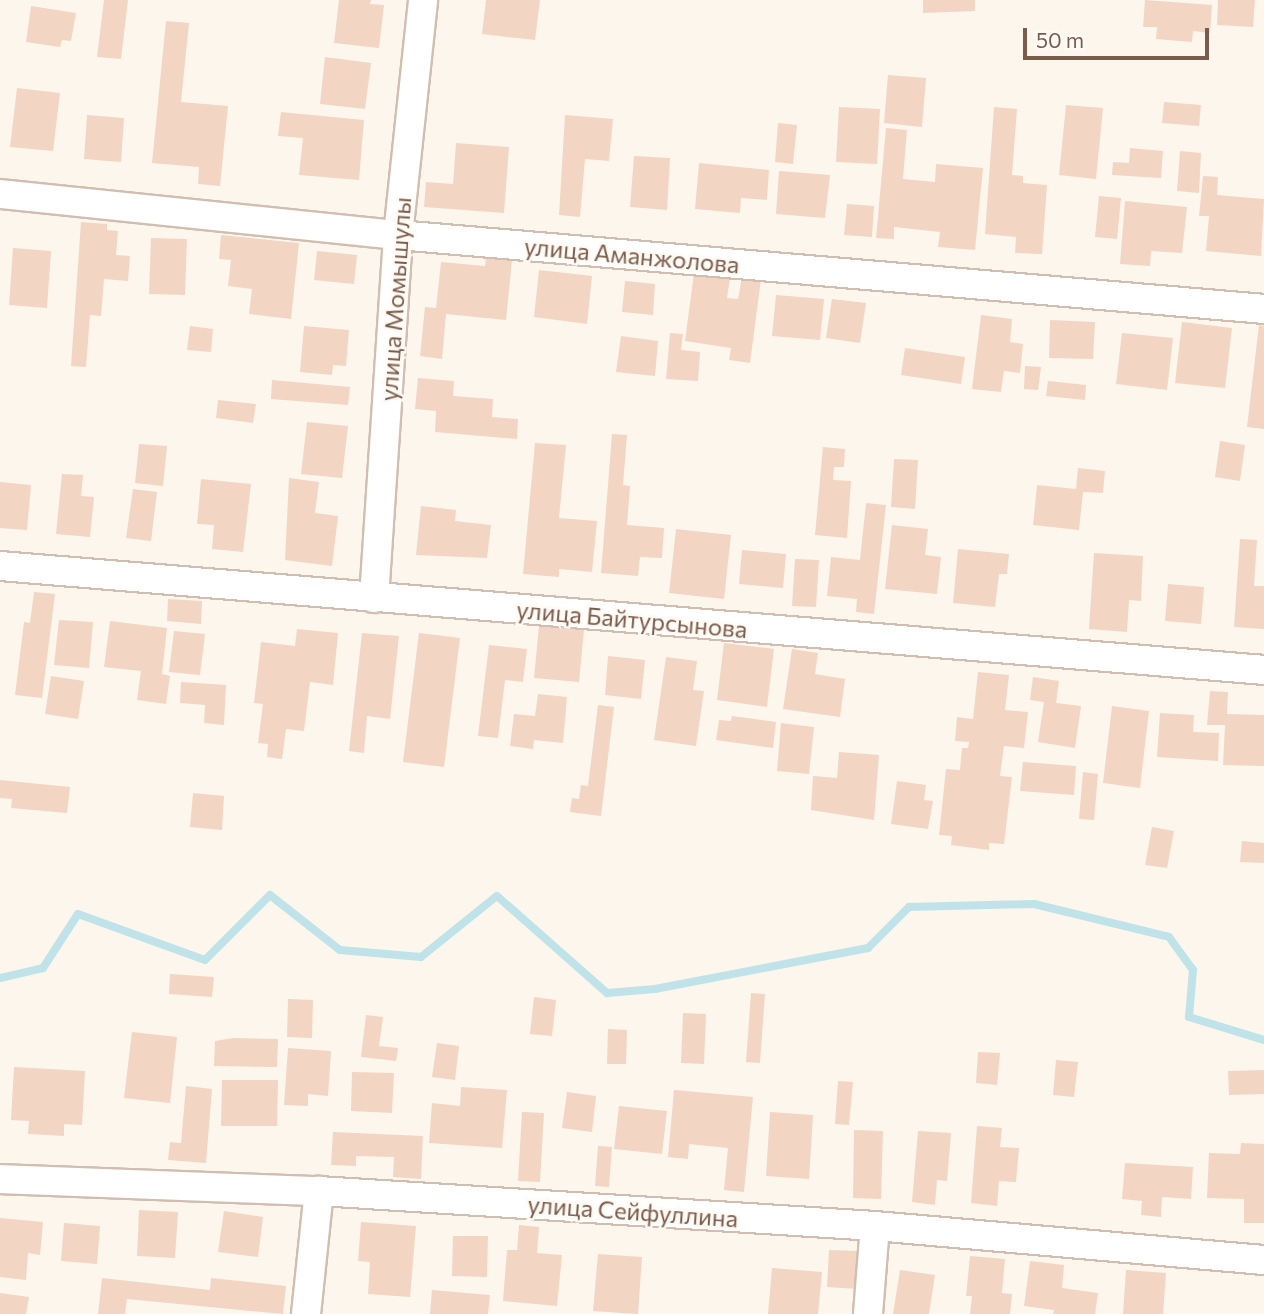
<!DOCTYPE html>
<meta charset="utf-8">
<style>
body{margin:0}
#map{position:relative;width:1264px;height:1314px;overflow:hidden;background:#fdf6ec;font-family:Commissioner,sans-serif}
div>[style]{position:absolute}
.stream>*{height:8px;margin:-4px;padding:0 4px;transform-origin:4px;border-radius:4px;background:#bfe3e8}
.building>*{inset:0;background:#f3d5c3}
.roads{filter:drop-shadow(2px 0 #d1beb0) drop-shadow(-2px 0 #d1beb0) drop-shadow(0 2px #d1beb0) drop-shadow(0 -2px #d1beb0)}
.minor>*{height:28px;margin:-14px;padding:0 14px;transform-origin:14px;border-radius:14px;background:#fff}
span{translate:-50% -50%;white-space:nowrap;text-align:center;line-height:1.15;-webkit-text-stroke:5px #fffaf3;paint-order:stroke}
.street-label{font-size:24px;color:#7a5c4d}
.scale{position:absolute;left:1023px;top:28px;width:186px;height:32px;box-sizing:border-box;border:4px solid #7a5c4d;border-top:0;padding-left:9px;font-size:21px;line-height:24px;white-space:nowrap;color:#7a5c4d;-webkit-text-stroke:5px #fffaf3;paint-order:stroke}
</style>
<div id="map">
<div class="stream">
<i style="left:0;top:978px;width:44px;rotate:-13.1deg"></i>
<i style="left:43px;top:968px;width:64px;rotate:-57.1deg"></i>
<i style="left:78px;top:914px;width:135px;rotate:19.9deg"></i>
<i style="left:205px;top:960px;width:92px;rotate:-45deg"></i>
<i style="left:270px;top:895px;width:89px;rotate:38.2deg"></i>
<i style="left:340px;top:950px;width:81px;rotate:4.9deg"></i>
<i style="left:421px;top:957px;width:97px;rotate:-38.8deg"></i>
<i style="left:497px;top:896px;width:147px;rotate:41.4deg"></i>
<i style="left:607px;top:993px;width:48px;rotate:-4.8deg"></i>
<i style="left:655px;top:989px;width:217px;rotate:-10.9deg"></i>
<i style="left:868px;top:948px;width:58px;rotate:-45deg"></i>
<i style="left:909px;top:907px;width:125px;rotate:-1.4deg"></i>
<i style="left:1034px;top:904px;width:139px;rotate:13.7deg"></i>
<i style="left:1169px;top:937px;width:41px;rotate:54deg"></i>
<i style="left:1193px;top:970px;width:47px;rotate:94.9deg"></i>
<i style="left:1189px;top:1017px;width:78px;rotate:17deg"></i>
</div>
<div class="building">
<i style="clip-path:polygon(104px 0,128px 0,121px 59px,97px 57px)"></i>
<i style="clip-path:polygon(339px 0,371px 0,370px 4px,384px 5px,379px 48px,334px 43px)"></i>
<i style="clip-path:polygon(486px 0,540px 0,535px 40px,482px 34px)"></i>
<i style="clip-path:polygon(923px 0,975px 0,975px 11px,923px 13px)"></i>
<i style="clip-path:polygon(1145px 0,1212px 5px,1210px 33px,1193px 31px,1192px 42px,1156px 39px,1157px 27px,1143px 27px)"></i>
<i style="clip-path:polygon(1218px 0,1255px 0,1253px 27px,1217px 25px)"></i>
<i style="clip-path:polygon(31px 6px,76px 13px,71px 41px,62px 40px,60px 47px,26px 42px)"></i>
<i style="clip-path:polygon(166px 21px,189px 23px,181px 102px,228px 106px,220px 186px,198px 184px,199px 167px,152px 163px)"></i>
<i style="clip-path:polygon(325px 57px,371px 63px,365px 109px,320px 104px)"></i>
<i style="clip-path:polygon(888px 75px,926px 78px,922px 127px,884px 123px)"></i>
<i style="clip-path:polygon(17px 88px,60px 93px,53px 151px,10px 147px)"></i>
<i style="clip-path:polygon(1164px 102px,1201px 105px,1199px 126px,1162px 123px)"></i>
<i style="clip-path:polygon(1066px 105px,1103px 108px,1096px 179px,1059px 175px)"></i>
<i style="clip-path:polygon(839px 107px,880px 109px,877px 164px,836px 162px)"></i>
<i style="clip-path:polygon(994px 107px,1017px 109px,1012px 175px,1023px 176px,1023px 183px,1047px 185px,1042px 254px,1015px 253px,1016px 237px,985px 234px)"></i>
<i style="clip-path:polygon(281px 112px,364px 120px,359px 180px,299px 175px,303px 138px,278px 136px)"></i>
<i style="clip-path:polygon(87px 115px,124px 118px,121px 162px,84px 159px)"></i>
<i style="clip-path:polygon(565px 115px,613px 119px,609px 161px,585px 159px,580px 217px,559px 215px)"></i>
<i style="clip-path:polygon(778px 123px,797px 125px,793px 164px,775px 162px)"></i>
<i style="clip-path:polygon(886px 128px,907px 130px,903px 179px,935px 182px,936px 164px,983px 168px,975px 250px,938px 247px,940px 232px,894px 227px,894px 239px,876px 238px)"></i>
<i style="clip-path:polygon(456px 143px,509px 147px,504px 213px,424px 207px,426px 182px,453px 184px)"></i>
<i style="clip-path:polygon(1130px 148px,1163px 151px,1161px 178px,1112px 175px,1113px 162px,1129px 163px)"></i>
<i style="clip-path:polygon(1180px 151px,1201px 153px,1199px 193px,1177px 191px)"></i>
<i style="clip-path:polygon(634px 156px,670px 158px,667px 210px,630px 207px)"></i>
<i style="clip-path:polygon(699px 163px,769px 170px,767px 200px,741px 198px,740px 213px,695px 209px)"></i>
<i style="clip-path:polygon(779px 171px,830px 175px,825px 218px,776px 214px)"></i>
<i style="clip-path:polygon(1203px 176px,1218px 177px,1217px 195px,1264px 199px,1261px 256px,1206px 251px,1209px 216px,1199px 216px)"></i>
<i style="clip-path:polygon(1099px 196px,1121px 198px,1117px 239px,1095px 237px)"></i>
<i style="clip-path:polygon(1125px 201px,1187px 207px,1182px 253px,1151px 251px,1150px 266px,1120px 264px)"></i>
<i style="clip-path:polygon(847px 204px,874px 206px,872px 237px,844px 235px)"></i>
<i style="clip-path:polygon(81px 222px,107px 224px,107px 230px,118px 231px,116px 255px,130px 256px,128px 281px,104px 279px,101px 316px,90px 315px,86px 367px,71px 366px)"></i>
<i style="clip-path:polygon(221px 235px,299px 243px,291px 319px,249px 314px,252px 289px,228px 286px,231px 260px,219px 259px)"></i>
<i style="clip-path:polygon(151px 238px,187px 239px,185px 295px,149px 294px)"></i>
<i style="clip-path:polygon(13px 248px,51px 251px,47px 308px,9px 305px)"></i>
<i style="clip-path:polygon(317px 251px,357px 255px,354px 284px,314px 280px)"></i>
<i style="clip-path:polygon(486px 257px,512px 260px,506px 320px,446px 314px,442px 359px,420px 356px,425px 307px,436px 308px,441px 262px,485px 266px)"></i>
<i style="clip-path:polygon(539px 270px,592px 276px,587px 324px,534px 317px)"></i>
<i style="clip-path:polygon(694px 273px,730px 278px,727px 298px,738px 299px,742px 277px,761px 279px,750px 363px,729px 360px,731px 348px,685px 341px)"></i>
<i style="clip-path:polygon(625px 281px,655px 284px,653px 315px,622px 312px)"></i>
<i style="clip-path:polygon(776px 295px,824px 299px,820px 340px,772px 336px)"></i>
<i style="clip-path:polygon(832px 299px,866px 303px,860px 343px,826px 338px)"></i>
<i style="clip-path:polygon(981px 315px,1012px 319px,1010px 342px,1023px 344px,1020px 373px,1004px 371px,1001px 392px,972px 389px)"></i>
<i style="clip-path:polygon(1050px 320px,1095px 322px,1093px 359px,1049px 358px)"></i>
<i style="clip-path:polygon(1182px 322px,1232px 328px,1225px 388px,1175px 383px)"></i>
<i style="clip-path:polygon(1259px 325px,1264px 326px,1264px 429px,1247px 427px)"></i>
<i style="clip-path:polygon(190px 326px,213px 329px,211px 352px,187px 350px)"></i>
<i style="clip-path:polygon(304px 326px,349px 330px,346px 366px,333px 365px,332px 375px,300px 372px)"></i>
<i style="clip-path:polygon(670px 333px,683px 334px,681px 350px,700px 352px,698px 381px,666px 379px)"></i>
<i style="clip-path:polygon(1122px 333px,1173px 338px,1167px 390px,1116px 384px)"></i>
<i style="clip-path:polygon(621px 336px,658px 341px,655px 376px,616px 372px)"></i>
<i style="clip-path:polygon(905px 348px,965px 357px,961px 384px,901px 375px)"></i>
<i style="clip-path:polygon(1025px 366px,1041px 367px,1038px 390px,1024px 389px)"></i>
<i style="clip-path:polygon(418px 378px,454px 381px,453px 396px,493px 399px,492px 417px,518px 419px,517px 439px,435px 432px,436px 411px,415px 409px)"></i>
<i style="clip-path:polygon(272px 380px,350px 387px,348px 405px,271px 399px)"></i>
<i style="clip-path:polygon(1048px 381px,1086px 385px,1085px 400px,1046px 396px)"></i>
<i style="clip-path:polygon(218px 400px,256px 404px,253px 423px,216px 418px)"></i>
<i style="clip-path:polygon(307px 422px,348px 426px,342px 478px,301px 474px)"></i>
<i style="clip-path:polygon(612px 434px,627px 435px,623px 485px,630px 486px,627px 525px,664px 528px,662px 558px,640px 557px,638px 576px,601px 573px)"></i>
<i style="clip-path:polygon(1220px 441px,1245px 445px,1240px 481px,1215px 477px)"></i>
<i style="clip-path:polygon(535px 443px,566px 445px,559px 518px,597px 521px,592px 572px,559px 569px,559px 577px,523px 574px)"></i>
<i style="clip-path:polygon(139px 444px,167px 446px,163px 486px,135px 483px)"></i>
<i style="clip-path:polygon(823px 447px,845px 449px,844px 467px,834px 467px,833px 480px,851px 481px,847px 538px,815px 535px)"></i>
<i style="clip-path:polygon(894px 459px,918px 460px,915px 509px,891px 507px)"></i>
<i style="clip-path:polygon(1078px 468px,1105px 471px,1103px 493px,1083px 492px,1079px 530px,1033px 525px,1037px 485px,1076px 489px)"></i>
<i style="clip-path:polygon(62px 474px,83px 475px,81px 496px,94px 497px,90px 537px,56px 534px)"></i>
<i style="clip-path:polygon(289px 478px,319px 482px,315px 513px,338px 516px,332px 566px,285px 560px)"></i>
<i style="clip-path:polygon(201px 479px,251px 484px,243px 552px,212px 549px,214px 525px,197px 524px)"></i>
<i style="clip-path:polygon(0 482px,31px 485px,27px 530px,0 528px)"></i>
<i style="clip-path:polygon(133px 489px,157px 492px,151px 541px,126px 538px)"></i>
<i style="clip-path:polygon(866px 503px,886px 505px,874px 614px,856px 612px,857px 599px,827px 596px,831px 557px,860px 560px)"></i>
<i style="clip-path:polygon(421px 506px,456px 510px,455px 521px,491px 525px,487px 558px,416px 555px)"></i>
<i style="clip-path:polygon(892px 525px,928px 529px,925px 555px,941px 557px,937px 594px,885px 589px)"></i>
<i style="clip-path:polygon(676px 529px,731px 535px,724px 599px,669px 593px)"></i>
<i style="clip-path:polygon(1240px 539px,1257px 540px,1254px 586px,1264px 586px,1264px 629px,1234px 627px)"></i>
<i style="clip-path:polygon(958px 549px,1009px 554px,1007px 574px,999px 574px,995px 607px,953px 603px)"></i>
<i style="clip-path:polygon(742px 550px,786px 554px,783px 588px,739px 584px)"></i>
<i style="clip-path:polygon(1094px 553px,1143px 556px,1141px 601px,1129px 600px,1127px 632px,1089px 629px)"></i>
<i style="clip-path:polygon(795px 559px,819px 560px,816px 607px,792px 606px)"></i>
<i style="clip-path:polygon(1168px 584px,1204px 587px,1201px 624px,1165px 621px)"></i>
<i style="clip-path:polygon(34px 592px,55px 594px,42px 698px,15px 695px,24px 622px,30px 623px)"></i>
<i style="clip-path:polygon(168px 599px,202px 601px,201px 624px,167px 621px)"></i>
<i style="clip-path:polygon(59px 620px,93px 622px,89px 668px,54px 665px)"></i>
<i style="clip-path:polygon(110px 621px,167px 628px,162px 674px,170px 676px,166px 704px,137px 700px,141px 671px,104px 667px)"></i>
<i style="clip-path:polygon(539px 626px,584px 630px,579px 682px,534px 678px)"></i>
<i style="clip-path:polygon(297px 629px,338px 633px,333px 685px,310px 682px,304px 731px,286px 729px,282px 759px,267px 757px,268px 744px,258px 743px,263px 704px,254px 703px,261px 642px,295px 646px)"></i>
<i style="clip-path:polygon(174px 631px,205px 634px,200px 675px,169px 672px)"></i>
<i style="clip-path:polygon(362px 633px,399px 636px,390px 719px,367px 716px,364px 753px,349px 751px)"></i>
<i style="clip-path:polygon(419px 633px,460px 638px,444px 767px,403px 762px)"></i>
<i style="clip-path:polygon(724px 643px,774px 649px,767px 707px,717px 700px)"></i>
<i style="clip-path:polygon(489px 645px,527px 649px,523px 682px,505px 680px,498px 738px,478px 736px)"></i>
<i style="clip-path:polygon(792px 649px,818px 653px,815px 674px,845px 679px,840px 717px,783px 709px)"></i>
<i style="clip-path:polygon(608px 656px,645px 660px,641px 699px,605px 695px)"></i>
<i style="clip-path:polygon(666px 657px,697px 661px,693px 690px,704px 691px,696px 746px,654px 740px)"></i>
<i style="clip-path:polygon(978px 672px,1009px 675px,1005px 710px,1028px 712px,1024px 748px,1004px 746px,1000px 776px,1012px 777px,1004px 844px,989px 843px,989px 850px,951px 845px,952px 836px,939px 835px,946px 769px,960px 770px,962px 748px,968px 748px,969px 742px,955px 741px,957px 717px,973px 719px)"></i>
<i style="clip-path:polygon(51px 676px,84px 681px,78px 719px,45px 714px)"></i>
<i style="clip-path:polygon(1033px 677px,1059px 681px,1056px 703px,1081px 706px,1075px 748px,1038px 742px,1044px 702px,1030px 700px)"></i>
<i style="clip-path:polygon(181px 682px,226px 685px,224px 725px,204px 723px,205px 705px,180px 703px)"></i>
<i style="clip-path:polygon(1210px 691px,1228px 692px,1227px 714px,1264px 715px,1264px 766px,1223px 765px,1225px 725px,1207px 725px)"></i>
<i style="clip-path:polygon(538px 694px,567px 697px,563px 743px,534px 740px,533px 749px,510px 746px,514px 714px,535px 716px)"></i>
<i style="clip-path:polygon(598px 705px,614px 707px,601px 816px,570px 812px,572px 798px,579px 799px,581px 785px,588px 786px)"></i>
<i style="clip-path:polygon(1112px 706px,1149px 711px,1140px 788px,1103px 783px)"></i>
<i style="clip-path:polygon(1160px 713px,1194px 715px,1193px 732px,1219px 733px,1218px 761px,1157px 757px)"></i>
<i style="clip-path:polygon(732px 716px,776px 722px,773px 748px,716px 740px,719px 720px,731px 721px)"></i>
<i style="clip-path:polygon(781px 723px,814px 727px,809px 774px,777px 771px)"></i>
<i style="clip-path:polygon(839px 752px,879px 755px,874px 820px,811px 810px,813px 776px,837px 778px)"></i>
<i style="clip-path:polygon(1023px 762px,1076px 766px,1074px 795px,1020px 791px)"></i>
<i style="clip-path:polygon(1083px 772px,1098px 774px,1094px 820px,1079px 819px)"></i>
<i style="clip-path:polygon(0 780px,70px 787px,67px 813px,11px 808px,12px 799px,0 798px)"></i>
<i style="clip-path:polygon(897px 781px,926px 785px,924px 800px,933px 801px,928px 829px,891px 824px)"></i>
<i style="clip-path:polygon(193px 793px,224px 796px,222px 830px,190px 827px)"></i>
<i style="clip-path:polygon(1152px 827px,1174px 831px,1167px 868px,1145px 865px)"></i>
<i style="clip-path:polygon(1242px 841px,1264px 843px,1264px 863px,1240px 862px)"></i>
<i style="clip-path:polygon(170px 974px,214px 977px,212px 997px,169px 994px)"></i>
<i style="clip-path:polygon(751px 993px,765px 994px,760px 1063px,746px 1062px)"></i>
<i style="clip-path:polygon(534px 997px,556px 1000px,552px 1036px,530px 1034px)"></i>
<i style="clip-path:polygon(288px 999px,313px 1000px,312px 1038px,287px 1037px)"></i>
<i style="clip-path:polygon(683px 1013px,706px 1014px,704px 1064px,681px 1063px)"></i>
<i style="clip-path:polygon(366px 1015px,383px 1017px,379px 1046px,398px 1048px,396px 1061px,361px 1057px)"></i>
<i style="clip-path:polygon(608px 1029px,627px 1030px,626px 1064px,607px 1064px)"></i>
<i style="clip-path:polygon(132px 1032px,177px 1037px,170px 1103px,124px 1098px)"></i>
<i style="clip-path:polygon(233px 1038px,278px 1039px,277px 1067px,214px 1066px,215px 1041px)"></i>
<i style="clip-path:polygon(437px 1043px,459px 1046px,455px 1080px,432px 1077px)"></i>
<i style="clip-path:polygon(288px 1048px,331px 1051px,328px 1096px,308px 1094px,308px 1106px,284px 1105px)"></i>
<i style="clip-path:polygon(978px 1052px,1000px 1053px,997px 1085px,976px 1083px)"></i>
<i style="clip-path:polygon(1056px 1060px,1078px 1062px,1074px 1097px,1053px 1095px)"></i>
<i style="clip-path:polygon(14px 1067px,85px 1071px,82px 1125px,64px 1124px,64px 1136px,28px 1134px,29px 1121px,11px 1120px)"></i>
<i style="clip-path:polygon(1264px 1070px,1264px 1094px,1229px 1095px,1228px 1071px)"></i>
<i style="clip-path:polygon(352px 1072px,394px 1073px,392px 1113px,351px 1111px)"></i>
<i style="clip-path:polygon(222px 1080px,278px 1080px,277px 1126px,221px 1126px)"></i>
<i style="clip-path:polygon(838px 1081px,853px 1082px,849px 1125px,835px 1124px)"></i>
<i style="clip-path:polygon(186px 1086px,212px 1089px,206px 1163px,168px 1160px,170px 1142px,181px 1143px)"></i>
<i style="clip-path:polygon(461px 1087px,507px 1090px,502px 1148px,429px 1143px,432px 1103px,460px 1106px)"></i>
<i style="clip-path:polygon(674px 1090px,753px 1097px,744px 1192px,724px 1190px,728px 1148px,689px 1144px,688px 1159px,668px 1157px)"></i>
<i style="clip-path:polygon(567px 1092px,596px 1096px,592px 1132px,562px 1128px)"></i>
<i style="clip-path:polygon(619px 1106px,667px 1111px,662px 1154px,614px 1149px)"></i>
<i style="clip-path:polygon(522px 1112px,544px 1113px,540px 1182px,518px 1181px)"></i>
<i style="clip-path:polygon(770px 1112px,813px 1115px,809px 1179px,766px 1176px)"></i>
<i style="clip-path:polygon(977px 1126px,1002px 1128px,1000px 1147px,1019px 1148px,1016px 1182px,999px 1181px,997px 1206px,971px 1203px)"></i>
<i style="clip-path:polygon(854px 1130px,883px 1131px,881px 1199px,853px 1198px)"></i>
<i style="clip-path:polygon(918px 1131px,951px 1133px,947px 1181px,937px 1180px,935px 1205px,912px 1202px)"></i>
<i style="clip-path:polygon(333px 1132px,423px 1136px,421px 1179px,393px 1177px,394px 1157px,356px 1156px,356px 1166px,331px 1165px)"></i>
<i style="clip-path:polygon(1241px 1143px,1264px 1144px,1264px 1223px,1244px 1223px,1244px 1199px,1207px 1198px,1209px 1153px,1240px 1154px)"></i>
<i style="clip-path:polygon(598px 1146px,612px 1147px,609px 1187px,595px 1186px)"></i>
<i style="clip-path:polygon(1125px 1163px,1193px 1167px,1191px 1199px,1162px 1197px,1161px 1217px,1141px 1215px,1142px 1201px,1122px 1199px)"></i>
<i style="clip-path:polygon(139px 1210px,178px 1212px,175px 1258px,137px 1256px)"></i>
<i style="clip-path:polygon(224px 1211px,263px 1217px,258px 1257px,218px 1252px)"></i>
<i style="clip-path:polygon(0 1218px,43px 1222px,40px 1255px,28px 1253px,26px 1280px,0 1277px)"></i>
<i style="clip-path:polygon(361px 1222px,416px 1226px,410px 1297px,368px 1294px,370px 1262px,358px 1261px)"></i>
<i style="clip-path:polygon(64px 1223px,100px 1226px,97px 1264px,61px 1261px)"></i>
<i style="clip-path:polygon(519px 1225px,539px 1227px,537px 1253px,562px 1255px,557px 1306px,503px 1301px,507px 1250px,517px 1250px)"></i>
<i style="clip-path:polygon(453px 1236px,488px 1236px,487px 1277px,452px 1276px)"></i>
<i style="clip-path:polygon(829px 1250px,860px 1251px,858px 1289px,827px 1287px)"></i>
<i style="clip-path:polygon(598px 1254px,642px 1257px,638px 1314px,593px 1311px)"></i>
<i style="clip-path:polygon(970px 1256px,1005px 1259px,1002px 1293px,1012px 1294px,1010px 1314px,970px 1314px,972px 1296px,966px 1296px)"></i>
<i style="clip-path:polygon(1030px 1261px,1064px 1265px,1062px 1288px,1098px 1293px,1095px 1314px,1053px 1314px,1054px 1310px,1024px 1306px)"></i>
<i style="clip-path:polygon(772px 1268px,822px 1272px,818px 1314px,768px 1314px)"></i>
<i style="clip-path:polygon(900px 1270px,935px 1275px,929px 1314px,893px 1314px)"></i>
<i style="clip-path:polygon(1126px 1270px,1166px 1273px,1163px 1314px,1123px 1314px)"></i>
<i style="clip-path:polygon(102px 1278px,210px 1290px,211px 1278px,286px 1286px,283px 1314px,127px 1299px,125px 1314px,98px 1314px)"></i>
<i style="clip-path:polygon(432px 1290px,490px 1295px,488px 1314px,430px 1314px)"></i>
<i style="clip-path:polygon(0 1293px,29px 1297px,26px 1314px,0 1314px)"></i>
</div>
<div class="roads">
<div class="minor">
<i style="left:0;top:194px;width:400px;rotate:5.9deg"></i>
<i style="left:398px;top:235px;width:869px;rotate:4.88deg"></i>
<i style="left:0;top:566px;width:1268px;rotate:4.7deg"></i>
<i style="left:374px;top:598px;width:364px;rotate:-86.2deg"></i>
<i style="left:398px;top:235px;width:236px;rotate:-83.9deg"></i>
<i style="left:0;top:1179px;width:319px;rotate:2.2deg"></i>
<i style="left:319px;top:1191px;width:557px;rotate:3.6deg"></i>
<i style="left:875px;top:1226px;width:390px;rotate:5deg"></i>
<i style="left:306px;top:1314px;width:124px;rotate:-84deg"></i>
<i style="left:868px;top:1314px;width:88px;rotate:-85.5deg"></i>
</div>
</div>
<div class="street-label">
<span style="left:632px;top:255px;rotate:5deg">улица Аманжолова</span>
<span style="left:395px;top:299px;rotate:-86deg">улица Момышулы</span>
<span style="left:632px;top:619px;rotate:5deg">улица Байтурсынова</span>
<span style="left:633px;top:1211px;rotate:4deg">улица Сейфуллина</span>
</div>
<div class="scale">50 m</div>
</div>
